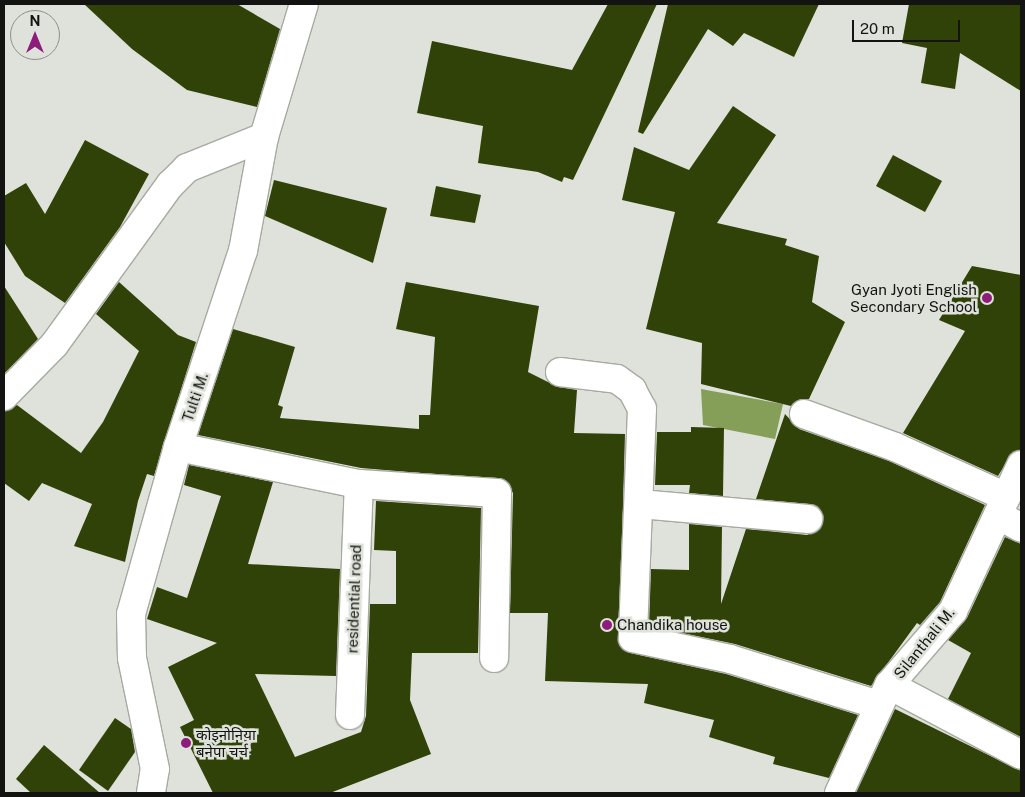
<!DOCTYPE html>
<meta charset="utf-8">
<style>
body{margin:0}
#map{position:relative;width:1025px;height:797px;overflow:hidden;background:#dfe2da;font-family:"Public Sans","Noto Sans Devanagari",sans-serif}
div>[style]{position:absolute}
.water>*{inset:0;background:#859f58}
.building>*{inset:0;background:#314208}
.roads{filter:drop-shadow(1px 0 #a6aaa1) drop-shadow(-1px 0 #a6aaa1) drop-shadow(0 1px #a6aaa1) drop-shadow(0 -1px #a6aaa1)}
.minor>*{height:28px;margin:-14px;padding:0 14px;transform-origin:14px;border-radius:14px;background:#fff}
.dots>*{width:14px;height:14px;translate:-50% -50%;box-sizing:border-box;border:2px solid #dfe2da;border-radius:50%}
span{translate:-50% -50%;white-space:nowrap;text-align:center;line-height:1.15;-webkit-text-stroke:5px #dfe2da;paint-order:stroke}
.poi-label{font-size:15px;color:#131411}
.right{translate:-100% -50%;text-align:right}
.left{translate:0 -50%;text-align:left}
.street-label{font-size:15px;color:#131411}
.frame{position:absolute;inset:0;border:5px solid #131411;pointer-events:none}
.north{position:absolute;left:10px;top:10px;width:50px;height:50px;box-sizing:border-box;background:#dfe2da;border:1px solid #8d908a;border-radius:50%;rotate:0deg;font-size:14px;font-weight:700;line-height:20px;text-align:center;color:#131411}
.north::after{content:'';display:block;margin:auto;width:18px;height:22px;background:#8e1c7d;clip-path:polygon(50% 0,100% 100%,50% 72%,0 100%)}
.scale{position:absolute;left:852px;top:20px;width:108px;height:22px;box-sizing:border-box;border:2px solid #131411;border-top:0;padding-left:6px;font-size:15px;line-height:18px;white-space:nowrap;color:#131411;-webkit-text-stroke:4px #dfe2da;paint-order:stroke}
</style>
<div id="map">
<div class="water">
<i style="clip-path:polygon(701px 389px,783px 404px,775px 439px,703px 425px)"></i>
</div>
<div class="building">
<i style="clip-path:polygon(84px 4px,237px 4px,280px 29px,257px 107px,187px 90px,132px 49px)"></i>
<i style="clip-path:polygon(608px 4px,657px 4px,573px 180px,564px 177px,562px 182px,538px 172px,478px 163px,483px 126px,417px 113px,432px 41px,572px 70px)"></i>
<i style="clip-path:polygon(668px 4px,819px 4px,794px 57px,744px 33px,733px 46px,708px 29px,643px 134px,638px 132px)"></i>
<i style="clip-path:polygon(909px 4px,1021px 4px,1021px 91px,960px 53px,955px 89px,921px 83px,927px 48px,902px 43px)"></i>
<i style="clip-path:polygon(733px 106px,776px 135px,717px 223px,787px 239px,785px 245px,819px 256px,812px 302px,845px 322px,809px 399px,801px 399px,791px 406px,701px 384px,702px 343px,646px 329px,675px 212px,622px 200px,634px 147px,689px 170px)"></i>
<i style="clip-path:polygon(85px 140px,149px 174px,120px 227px,65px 303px,25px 276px,4px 242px,4px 196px,26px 183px,45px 214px)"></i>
<i style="clip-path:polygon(893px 155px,942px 181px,925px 212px,876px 186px)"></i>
<i style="clip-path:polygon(274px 180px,387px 208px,373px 263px,265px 216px)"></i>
<i style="clip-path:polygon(436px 186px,481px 195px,475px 223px,430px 216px)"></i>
<i style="clip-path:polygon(972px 266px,1021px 275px,1021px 450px,1012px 453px,998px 476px,903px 433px,965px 331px,939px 320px)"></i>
<i style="clip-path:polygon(119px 282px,178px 335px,196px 342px,154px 476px,147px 474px,138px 501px,125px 562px,74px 546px,92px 504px,42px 483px,29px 501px,4px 483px,4px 411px,17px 405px,81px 453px,103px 422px,139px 351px,96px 314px)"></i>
<i style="clip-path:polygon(406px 282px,539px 306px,528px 372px,558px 387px,577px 390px,574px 433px,625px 434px,619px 645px,630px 653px,726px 674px,858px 715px,829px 778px,773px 764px,775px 757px,709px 737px,714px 720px,644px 703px,648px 684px,545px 681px,548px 613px,510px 613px,513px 493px,505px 480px,361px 468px,198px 435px,233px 329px,295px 347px,278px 405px,283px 407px,280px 418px,419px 429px,419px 415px,430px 415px,435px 337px,396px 329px)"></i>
<i style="clip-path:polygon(4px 286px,38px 339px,4px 374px)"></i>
<i style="clip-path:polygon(785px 414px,799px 429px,889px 461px,985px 505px,940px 602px,920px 625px,917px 623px,871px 686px,735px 644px,649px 626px,651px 569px,689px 570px,689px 524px,722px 527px,721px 604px,746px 529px,807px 535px,821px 528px,822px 513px,817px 506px,756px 499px)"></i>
<i style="clip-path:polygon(691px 427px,724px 428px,723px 496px,689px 493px,690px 485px,655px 485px,657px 432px,691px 432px)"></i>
<i style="clip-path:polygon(189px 465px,273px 482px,248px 564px,340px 569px,336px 676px,255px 674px,295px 757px,361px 732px,366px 716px,370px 604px,396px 604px,396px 551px,374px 550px,376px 501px,481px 508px,478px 653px,412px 653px,410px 700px,431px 754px,330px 793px,213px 793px,180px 727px,194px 720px,168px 667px,217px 643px,147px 619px,157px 587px,187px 598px,221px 496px,184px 485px)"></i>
<i style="clip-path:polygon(1005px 537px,1021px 544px,1021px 737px,948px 699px,971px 653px,948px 640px,967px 618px)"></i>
<i style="clip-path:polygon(895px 709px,1021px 771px,1021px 793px,856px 793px)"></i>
<i style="clip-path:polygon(115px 718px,131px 729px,135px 752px,108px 791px,79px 770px)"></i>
<i style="clip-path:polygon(44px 745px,100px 793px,31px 793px,16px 779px)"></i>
</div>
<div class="roads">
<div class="minor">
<i style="left:560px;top:372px;width:57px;rotate:7deg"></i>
<i style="left:617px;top:379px;width:19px;rotate:36deg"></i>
<i style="left:632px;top:390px;width:21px;rotate:62deg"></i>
<i style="left:642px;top:409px;width:229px;rotate:92.3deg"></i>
<i style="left:633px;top:638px;width:99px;rotate:12.2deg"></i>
<i style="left:730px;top:659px;width:156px;rotate:17.2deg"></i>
<i style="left:4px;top:396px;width:71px;rotate:-45.6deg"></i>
<i style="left:54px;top:345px;width:198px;rotate:-54.1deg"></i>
<i style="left:170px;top:185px;width:24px;rotate:-45deg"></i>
<i style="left:187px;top:168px;width:83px;rotate:-21.9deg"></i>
<i style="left:804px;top:414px;width:97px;rotate:19.9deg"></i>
<i style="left:895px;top:447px;width:122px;rotate:24.2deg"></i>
<i style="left:178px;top:447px;width:185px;rotate:11.6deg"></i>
<i style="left:359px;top:484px;width:138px;rotate:3.7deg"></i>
<i style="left:497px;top:493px;width:165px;rotate:91deg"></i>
<i style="left:640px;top:504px;width:169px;rotate:5.1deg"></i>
<i style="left:998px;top:515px;width:26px;rotate:29deg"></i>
<i style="left:889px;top:685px;width:149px;rotate:27.9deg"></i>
<i style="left:350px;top:715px;width:231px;rotate:-87.8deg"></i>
<i style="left:151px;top:793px;width:24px;rotate:-81deg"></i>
<i style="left:155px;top:769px;width:113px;rotate:-101.7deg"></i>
<i style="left:132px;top:658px;width:44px;rotate:-91.3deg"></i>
<i style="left:131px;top:614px;width:173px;rotate:-74.3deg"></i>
<i style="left:178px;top:447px;width:206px;rotate:-71.7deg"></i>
<i style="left:243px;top:251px;width:116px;rotate:-79.6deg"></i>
<i style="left:264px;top:137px;width:139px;rotate:-73.3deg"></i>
<i style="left:839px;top:793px;width:119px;rotate:-65.2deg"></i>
<i style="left:889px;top:685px;width:98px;rotate:-49.1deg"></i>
<i style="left:953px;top:611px;width:161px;rotate:-65deg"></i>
</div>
</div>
<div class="dots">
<i style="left:987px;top:298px;background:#8e1c7d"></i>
<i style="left:607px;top:625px;background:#8e1c7d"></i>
<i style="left:186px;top:743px;background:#8e1c7d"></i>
</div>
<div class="poi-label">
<span class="right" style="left:977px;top:298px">Gyan Jyoti English<br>Secondary School</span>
<span class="left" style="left:617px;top:625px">Chandika house</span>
<span class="left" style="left:196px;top:743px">कोइनोनिया<br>बनेपा चर्च</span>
</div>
<div class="street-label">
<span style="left:195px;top:397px;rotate:-71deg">Tulti M.</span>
<span style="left:354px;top:599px;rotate:-88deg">residential road</span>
<span style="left:924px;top:643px;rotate:-51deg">Silanthali M.</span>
</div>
<div class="frame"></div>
<div class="north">N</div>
<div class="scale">20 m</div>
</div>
